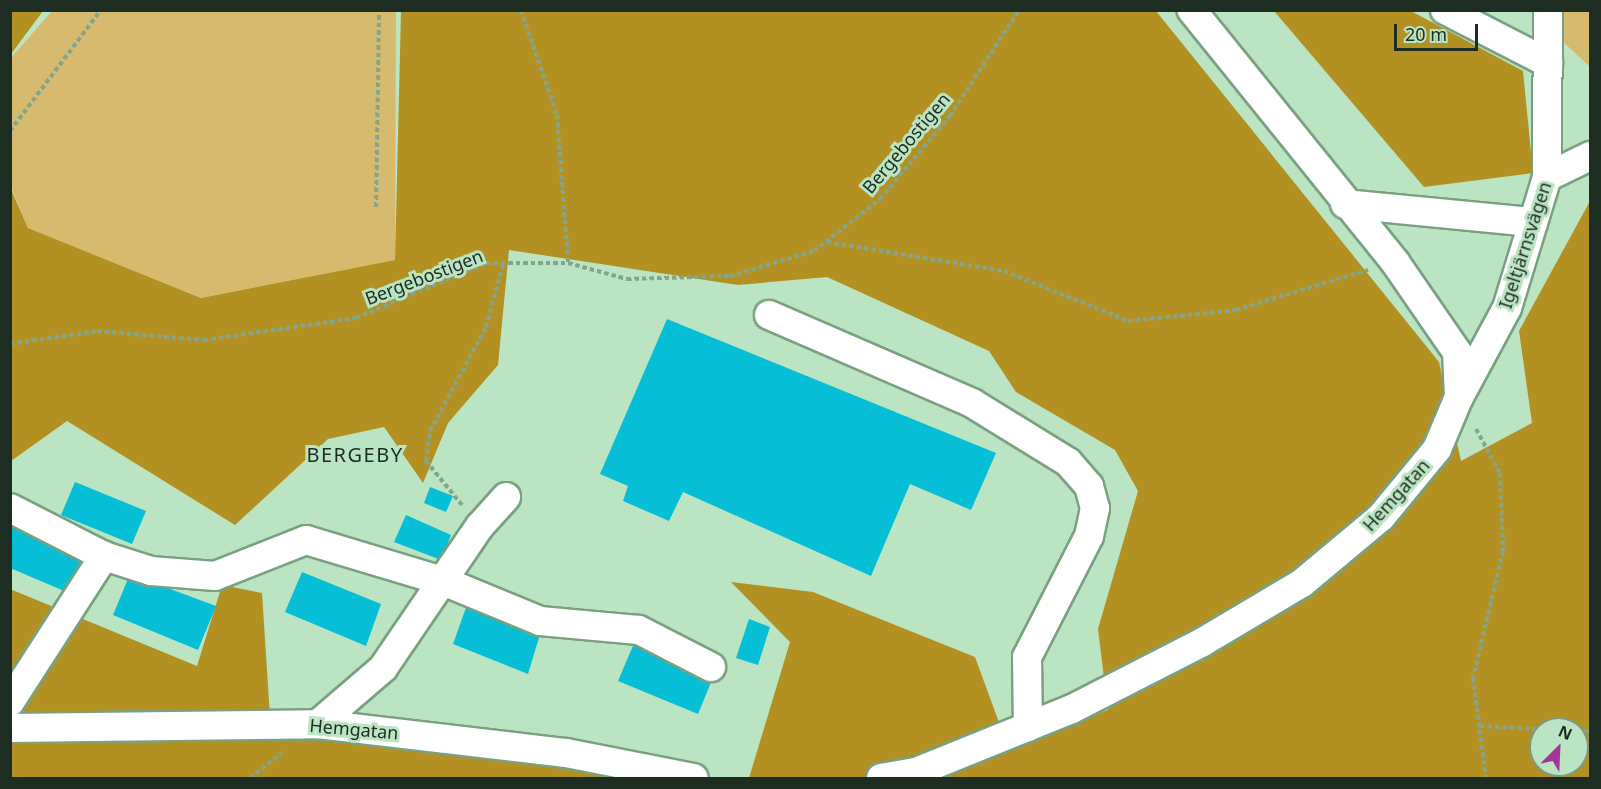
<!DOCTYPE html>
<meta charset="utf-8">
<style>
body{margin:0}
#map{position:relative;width:1601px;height:789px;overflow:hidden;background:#bae4c2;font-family:"Noto Sans",sans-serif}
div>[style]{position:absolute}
.green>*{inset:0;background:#d6bb6f}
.forest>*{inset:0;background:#b29122}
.building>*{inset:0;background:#06bed6}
.path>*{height:4px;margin-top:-2px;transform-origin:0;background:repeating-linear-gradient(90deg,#84a58a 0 4.5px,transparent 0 7.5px)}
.roads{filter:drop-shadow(2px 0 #79a181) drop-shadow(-2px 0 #79a181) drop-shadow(0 2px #79a181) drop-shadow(0 -2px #79a181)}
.minor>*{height:28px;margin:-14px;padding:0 14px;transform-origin:14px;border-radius:14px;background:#fff}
span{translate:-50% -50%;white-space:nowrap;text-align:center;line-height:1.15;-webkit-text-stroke:6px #bae4c2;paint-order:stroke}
.street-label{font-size:18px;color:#1d2d21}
.neighbourhood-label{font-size:20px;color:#1d2d21;letter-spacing:1.5px}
.frame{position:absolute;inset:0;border:12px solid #1d2d21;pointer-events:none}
.north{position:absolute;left:1529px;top:717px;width:60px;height:60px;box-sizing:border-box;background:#bae4c2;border:2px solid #7b9b82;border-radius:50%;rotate:24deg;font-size:16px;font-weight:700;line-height:24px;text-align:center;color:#1d2d21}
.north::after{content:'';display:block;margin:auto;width:21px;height:27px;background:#a03799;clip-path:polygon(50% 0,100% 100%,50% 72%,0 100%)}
.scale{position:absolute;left:1394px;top:24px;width:84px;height:27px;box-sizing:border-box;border:3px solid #1d2d21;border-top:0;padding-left:8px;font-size:18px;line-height:21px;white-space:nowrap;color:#1d2d21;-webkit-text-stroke:4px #bae4c2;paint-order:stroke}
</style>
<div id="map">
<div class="green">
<i style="clip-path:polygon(52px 11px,396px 11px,395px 260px,201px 298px,28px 228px,11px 187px,10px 59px)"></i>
<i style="clip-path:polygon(1530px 11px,1590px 11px,1590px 67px)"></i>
</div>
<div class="forest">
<i style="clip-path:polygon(11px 10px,43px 11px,11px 54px,10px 11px)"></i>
<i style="clip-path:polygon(evenodd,401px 11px,1156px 11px,1439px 362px,1461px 461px,1532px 423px,1519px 331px,1590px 201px,1590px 778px,749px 778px,790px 642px,731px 582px,813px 592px,975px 657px,1008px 747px,1108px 710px,1098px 629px,1138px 491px,1115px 450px,1016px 392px,989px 351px,827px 277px,738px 285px,509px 250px,498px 365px,448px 423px,423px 483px,384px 427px,328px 439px,235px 525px,67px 421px,11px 461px,10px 187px,28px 228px,201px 298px,395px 260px,401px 11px,1541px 729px,1577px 729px,1577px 765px,1541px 765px,1541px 729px)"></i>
<i style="clip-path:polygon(1274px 11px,1411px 11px,1523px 71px,1533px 173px,1424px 187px)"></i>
<i style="clip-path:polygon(222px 585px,262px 593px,271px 732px,566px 761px,643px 778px,11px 778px,10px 589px,197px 666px)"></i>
</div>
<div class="building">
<i style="clip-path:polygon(667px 319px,996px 453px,971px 510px,910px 484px,871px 576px,683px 492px,669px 521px,623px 501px,628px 486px,600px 474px)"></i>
<i style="clip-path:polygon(75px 482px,146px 511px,132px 544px,61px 515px)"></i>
<i style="clip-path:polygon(430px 487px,453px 496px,446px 512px,424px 503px)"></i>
<i style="clip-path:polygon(406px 515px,451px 535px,441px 560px,394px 542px)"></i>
<i style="clip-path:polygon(10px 519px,85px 549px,69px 593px,10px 568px)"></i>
<i style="clip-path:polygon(302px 572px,381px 604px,366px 646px,285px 612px)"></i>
<i style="clip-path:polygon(130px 574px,216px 606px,198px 650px,113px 615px)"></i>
<i style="clip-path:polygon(468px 602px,541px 631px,528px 674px,453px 644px)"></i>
<i style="clip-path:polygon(749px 619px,770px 627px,758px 665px,736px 658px)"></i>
<i style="clip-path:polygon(635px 641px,714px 675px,698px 714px,618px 681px)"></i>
</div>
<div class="path">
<i style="left:521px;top:10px;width:111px;rotate:71.1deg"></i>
<i style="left:557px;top:115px;width:148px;rotate:85.7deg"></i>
<i style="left:10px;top:131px;width:151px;rotate:-53.1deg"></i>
<i style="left:376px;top:207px;width:197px;rotate:-89.1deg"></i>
<i style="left:827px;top:242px;width:179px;rotate:9.3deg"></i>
<i style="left:1004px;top:271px;width:134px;rotate:22deg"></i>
<i style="left:1128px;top:321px;width:109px;rotate:-5.8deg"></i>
<i style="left:1236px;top:310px;width:138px;rotate:-16.9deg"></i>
<i style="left:10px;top:344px;width:88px;rotate:-8.5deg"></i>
<i style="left:97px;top:331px;width:107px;rotate:4.8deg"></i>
<i style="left:204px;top:340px;width:154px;rotate:-8.2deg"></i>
<i style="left:356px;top:318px;width:141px;rotate:-22.9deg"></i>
<i style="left:486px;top:263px;width:82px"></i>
<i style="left:568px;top:263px;width:61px;rotate:15.2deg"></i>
<i style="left:627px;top:279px;width:103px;rotate:-1.7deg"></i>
<i style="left:730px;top:276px;width:88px;rotate:-16.6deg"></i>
<i style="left:814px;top:251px;width:84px;rotate:-38.2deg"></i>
<i style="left:880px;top:199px;width:109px;rotate:-49.9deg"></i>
<i style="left:950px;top:116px;width:126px;rotate:-56.9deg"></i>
<i style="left:1476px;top:429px;width:50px;rotate:61.4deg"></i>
<i style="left:1500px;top:473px;width:78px;rotate:87.8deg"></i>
<i style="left:1503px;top:551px;width:130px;rotate:103.3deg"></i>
<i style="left:1473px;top:678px;width:101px;rotate:82.6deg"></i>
<i style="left:462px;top:505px;width:57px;rotate:-129.3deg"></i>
<i style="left:426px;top:461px;width:30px;rotate:-82deg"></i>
<i style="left:430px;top:431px;width:118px;rotate:-61.7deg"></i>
<i style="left:486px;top:327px;width:65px;rotate:-74.9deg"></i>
<i style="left:1480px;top:726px;width:61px;rotate:2.8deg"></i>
<i style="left:1577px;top:731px;width:13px"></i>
<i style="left:250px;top:778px;width:41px;rotate:-38deg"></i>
</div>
<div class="roads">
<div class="minor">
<i style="left:1445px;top:10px;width:116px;rotate:27.2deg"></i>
<i style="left:1547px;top:177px;width:48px;rotate:-26deg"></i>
<i style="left:1345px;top:204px;width:189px;rotate:5.5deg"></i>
<i style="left:769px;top:315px;width:221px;rotate:23.4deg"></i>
<i style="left:972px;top:403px;width:113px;rotate:31.6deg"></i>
<i style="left:1068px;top:462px;width:32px;rotate:49deg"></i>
<i style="left:1089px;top:486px;width:23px;rotate:75deg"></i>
<i style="left:1095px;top:508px;width:29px;rotate:102deg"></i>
<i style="left:1089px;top:536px;width:136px;rotate:117.1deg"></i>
<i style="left:1027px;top:657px;width:70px;rotate:89.2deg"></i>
<i style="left:1459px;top:397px;width:101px;rotate:-61.7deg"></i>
<i style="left:1507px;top:308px;width:137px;rotate:-73deg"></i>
<i style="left:1547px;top:177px;width:167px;rotate:-89.7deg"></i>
<i style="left:10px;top:508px;width:106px;rotate:27.1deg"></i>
<i style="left:104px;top:556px;width:49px;rotate:17.7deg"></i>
<i style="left:151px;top:571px;width:64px;rotate:4.5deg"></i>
<i style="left:215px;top:576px;width:98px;rotate:-21.6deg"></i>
<i style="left:306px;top:540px;width:143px;rotate:16.7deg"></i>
<i style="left:443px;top:581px;width:105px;rotate:22.4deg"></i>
<i style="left:540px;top:621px;width:99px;rotate:5.2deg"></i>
<i style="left:639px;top:630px;width:81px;rotate:27.2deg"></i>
<i style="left:10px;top:702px;width:174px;rotate:-57.2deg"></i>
<i style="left:318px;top:724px;width:86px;rotate:-40.7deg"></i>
<i style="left:383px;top:668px;width:172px;rotate:-55.7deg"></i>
<i style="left:480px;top:526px;width:39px;rotate:-48deg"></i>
<i style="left:10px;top:728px;width:308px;rotate:-0.7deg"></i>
<i style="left:318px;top:724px;width:250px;rotate:6.7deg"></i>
<i style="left:566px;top:753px;width:130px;rotate:11.1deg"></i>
<i style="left:881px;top:778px;width:36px;rotate:-10deg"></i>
<i style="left:916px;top:772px;width:168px;rotate:-22deg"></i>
<i style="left:1072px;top:709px;width:145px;rotate:-27.1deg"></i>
<i style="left:1201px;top:643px;width:117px;rotate:-30.7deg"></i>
<i style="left:1302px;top:583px;width:103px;rotate:-39.9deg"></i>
<i style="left:1381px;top:517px;width:88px;rotate:-50.5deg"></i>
<i style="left:1437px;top:449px;width:56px;rotate:-67.1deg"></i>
<i style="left:1459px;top:397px;width:45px;rotate:-92.5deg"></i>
<i style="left:1457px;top:352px;width:109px;rotate:-124.6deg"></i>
<i style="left:1395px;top:262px;width:324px;rotate:-128.9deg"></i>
</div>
</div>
<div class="street-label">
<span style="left:906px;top:143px;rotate:-50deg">Bergebostigen</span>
<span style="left:1525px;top:245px;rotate:-72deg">Igeltjärnsvägen</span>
<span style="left:424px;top:277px;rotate:-21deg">Bergebostigen</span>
<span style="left:1396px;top:495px;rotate:-48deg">Hemgatan</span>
<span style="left:354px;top:729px;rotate:5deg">Hemgatan</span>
</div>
<div class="neighbourhood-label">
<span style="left:355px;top:454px">BERGEBY</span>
</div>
<div class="frame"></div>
<div class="north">N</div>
<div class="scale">20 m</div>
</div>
